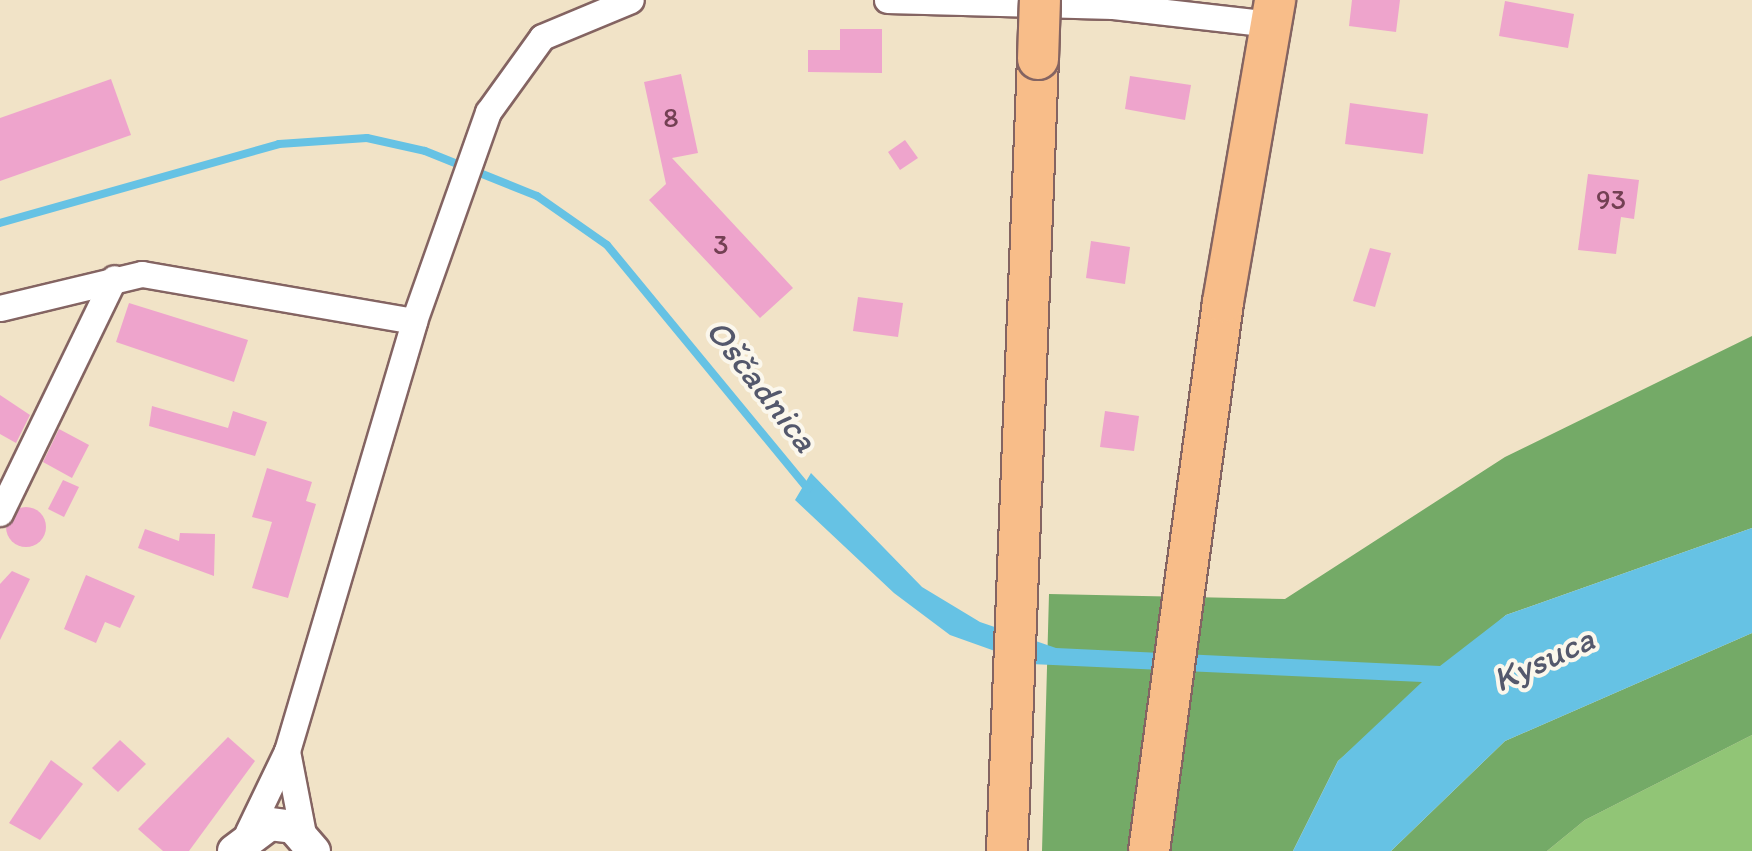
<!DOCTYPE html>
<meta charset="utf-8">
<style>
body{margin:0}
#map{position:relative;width:1752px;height:851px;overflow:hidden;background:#f1e3c7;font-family:Itim,sans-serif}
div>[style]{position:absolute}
.green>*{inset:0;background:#91c576}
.forest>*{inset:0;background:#74aa67}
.water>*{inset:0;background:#66c2e4}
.stream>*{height:8px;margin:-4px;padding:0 4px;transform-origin:4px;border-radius:4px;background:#66c2e4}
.building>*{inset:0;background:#eea4cc}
.round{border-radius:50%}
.roads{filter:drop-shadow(2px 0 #846462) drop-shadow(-2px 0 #846462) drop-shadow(0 2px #846462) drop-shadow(0 -2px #846462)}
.minor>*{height:25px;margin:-12.5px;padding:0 12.5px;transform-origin:12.5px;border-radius:12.5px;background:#fff}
.tertiary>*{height:32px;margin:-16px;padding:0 16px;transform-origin:16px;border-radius:16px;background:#fff}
.primary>*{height:40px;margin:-20px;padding:0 20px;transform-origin:20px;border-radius:20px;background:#f8bd89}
.bridges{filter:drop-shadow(2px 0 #846462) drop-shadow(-2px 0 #846462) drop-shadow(0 2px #846462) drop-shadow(0 -2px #846462)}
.primary-bridge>*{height:40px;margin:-20px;padding:0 20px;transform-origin:20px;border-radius:20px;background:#f8bd89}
span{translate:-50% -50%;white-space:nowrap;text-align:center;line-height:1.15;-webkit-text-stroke:8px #fbf7ec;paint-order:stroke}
.number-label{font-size:28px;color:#734053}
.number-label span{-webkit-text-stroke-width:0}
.water-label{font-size:35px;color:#54586c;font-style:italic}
</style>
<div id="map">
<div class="green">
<i style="clip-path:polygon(1752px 735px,1752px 851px,1547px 851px,1585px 820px)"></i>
</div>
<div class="forest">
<i style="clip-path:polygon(1752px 336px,1752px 528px,1506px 615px,1338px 761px,1293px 851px,1042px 851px,1049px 594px,1285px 599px,1505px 457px)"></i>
<i style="clip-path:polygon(1752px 633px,1752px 735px,1585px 820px,1547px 851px,1391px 851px,1505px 741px)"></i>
</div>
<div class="water">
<i style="clip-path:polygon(811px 473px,922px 587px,980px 622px,1056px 648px,1440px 666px,1506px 615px,1752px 528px,1752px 633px,1505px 741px,1391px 851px,1293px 851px,1338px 761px,1422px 682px,1031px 664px,950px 635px,894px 593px,795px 500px)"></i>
</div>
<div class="stream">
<i style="left:0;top:223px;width:290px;rotate:-15.8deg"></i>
<i style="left:279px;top:144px;width:88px;rotate:-3.9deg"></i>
<i style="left:367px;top:138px;width:59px;rotate:12.6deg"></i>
<i style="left:425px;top:151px;width:121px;rotate:21.9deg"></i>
<i style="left:537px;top:196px;width:85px;rotate:35deg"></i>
<i style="left:607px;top:245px;width:316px;rotate:50.5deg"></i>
</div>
<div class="building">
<i style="clip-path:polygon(1352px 0,1400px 0,1396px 32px,1349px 26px)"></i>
<i style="clip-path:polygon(1505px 1px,1574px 14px,1568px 48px,1499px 36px)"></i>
<i style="clip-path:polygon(840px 29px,882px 29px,882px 73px,808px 72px,808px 50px,840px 50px)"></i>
<i style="clip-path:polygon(681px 74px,698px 153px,672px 158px,793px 288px,760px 318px,649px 200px,666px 184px,644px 82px)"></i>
<i style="clip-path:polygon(1130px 76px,1191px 85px,1185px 120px,1125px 109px)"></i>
<i style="clip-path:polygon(111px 79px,131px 135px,0 181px,0 118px)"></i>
<i style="clip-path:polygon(1350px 103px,1428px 114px,1423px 154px,1345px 144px)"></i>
<i style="clip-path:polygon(905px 140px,918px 158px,900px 170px,888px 152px)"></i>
<i style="clip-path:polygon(1588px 174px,1639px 180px,1634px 219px,1621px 217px,1616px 254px,1578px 250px)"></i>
<i style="clip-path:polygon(1091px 241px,1130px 247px,1125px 284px,1086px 278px)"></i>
<i style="clip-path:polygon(1370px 248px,1391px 253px,1375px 307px,1353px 301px)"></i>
<i style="clip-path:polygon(858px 297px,903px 303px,898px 337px,853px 331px)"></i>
<i style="clip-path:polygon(129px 303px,248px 340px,234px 382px,116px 342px)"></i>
<i style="clip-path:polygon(0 395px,30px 415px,16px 443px,0 434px)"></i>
<i style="clip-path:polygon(152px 406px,228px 428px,233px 411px,267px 422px,255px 456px,149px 426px)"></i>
<i style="clip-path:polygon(1105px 411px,1139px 416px,1134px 451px,1100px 447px)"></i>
<i style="clip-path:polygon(59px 429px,89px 445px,72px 478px,43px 462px)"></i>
<i style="clip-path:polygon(267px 468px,312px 482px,306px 501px,316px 504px,288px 598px,252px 588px,272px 522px,252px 517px)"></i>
<i style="clip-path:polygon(63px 480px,79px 487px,64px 517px,48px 509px)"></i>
<i class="round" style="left:6px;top:507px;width:40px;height:40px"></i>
<i style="clip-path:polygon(145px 529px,179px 541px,180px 533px,215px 534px,214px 576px,138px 548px)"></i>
<i style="clip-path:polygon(12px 571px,30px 579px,0 640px,0 584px)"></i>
<i style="clip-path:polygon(86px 575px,135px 596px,120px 628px,105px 622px,96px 643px,64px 629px)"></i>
<i style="clip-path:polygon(228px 737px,255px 761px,189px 851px,163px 851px,138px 829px)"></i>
<i style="clip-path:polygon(120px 740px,146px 764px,118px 792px,92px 768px)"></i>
<i style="clip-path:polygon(51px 760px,83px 784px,40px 840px,9px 823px)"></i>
</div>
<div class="roads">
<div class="minor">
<i style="left:887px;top:0;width:226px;rotate:1.5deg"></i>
<i style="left:1113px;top:6px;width:159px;rotate:6.5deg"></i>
<i style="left:0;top:308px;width:146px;rotate:-13.5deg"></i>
<i style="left:142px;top:274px;width:276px;rotate:9.8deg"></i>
<i style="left:0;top:513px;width:261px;rotate:-64.1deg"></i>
<i style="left:287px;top:751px;width:85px;rotate:79.1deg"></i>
<i style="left:248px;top:832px;width:90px;rotate:-64.3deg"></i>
<i style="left:287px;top:751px;width:448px;rotate:-73.5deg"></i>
<i style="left:414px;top:321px;width:222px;rotate:-70.5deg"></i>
<i style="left:488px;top:112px;width:92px;rotate:-54.2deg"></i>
<i style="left:542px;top:37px;width:96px;rotate:-22.6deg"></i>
</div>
<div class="tertiary">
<i style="left:234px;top:851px;width:45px;rotate:-36.9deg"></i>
<i style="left:270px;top:824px;width:23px;rotate:7deg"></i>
<i style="left:293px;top:827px;width:32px;rotate:49deg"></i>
</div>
<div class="primary">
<i style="left:1007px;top:851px;width:793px;rotate:-87.76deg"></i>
<i style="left:1149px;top:851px;width:554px;rotate:-82.32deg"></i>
<i style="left:1223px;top:302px;width:306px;rotate:-80.2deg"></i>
</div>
</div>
<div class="bridges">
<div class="primary-bridge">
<i style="left:1038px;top:59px;width:59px;rotate:-88.1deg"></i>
</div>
</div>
<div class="number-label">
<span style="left:671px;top:117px">8</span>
<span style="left:1611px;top:199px">93</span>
<span style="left:721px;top:244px">3</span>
</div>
<div class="water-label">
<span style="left:762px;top:385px;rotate:52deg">Oščadnica</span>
<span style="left:1543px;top:659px;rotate:-25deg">Kysuca</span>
</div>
</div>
